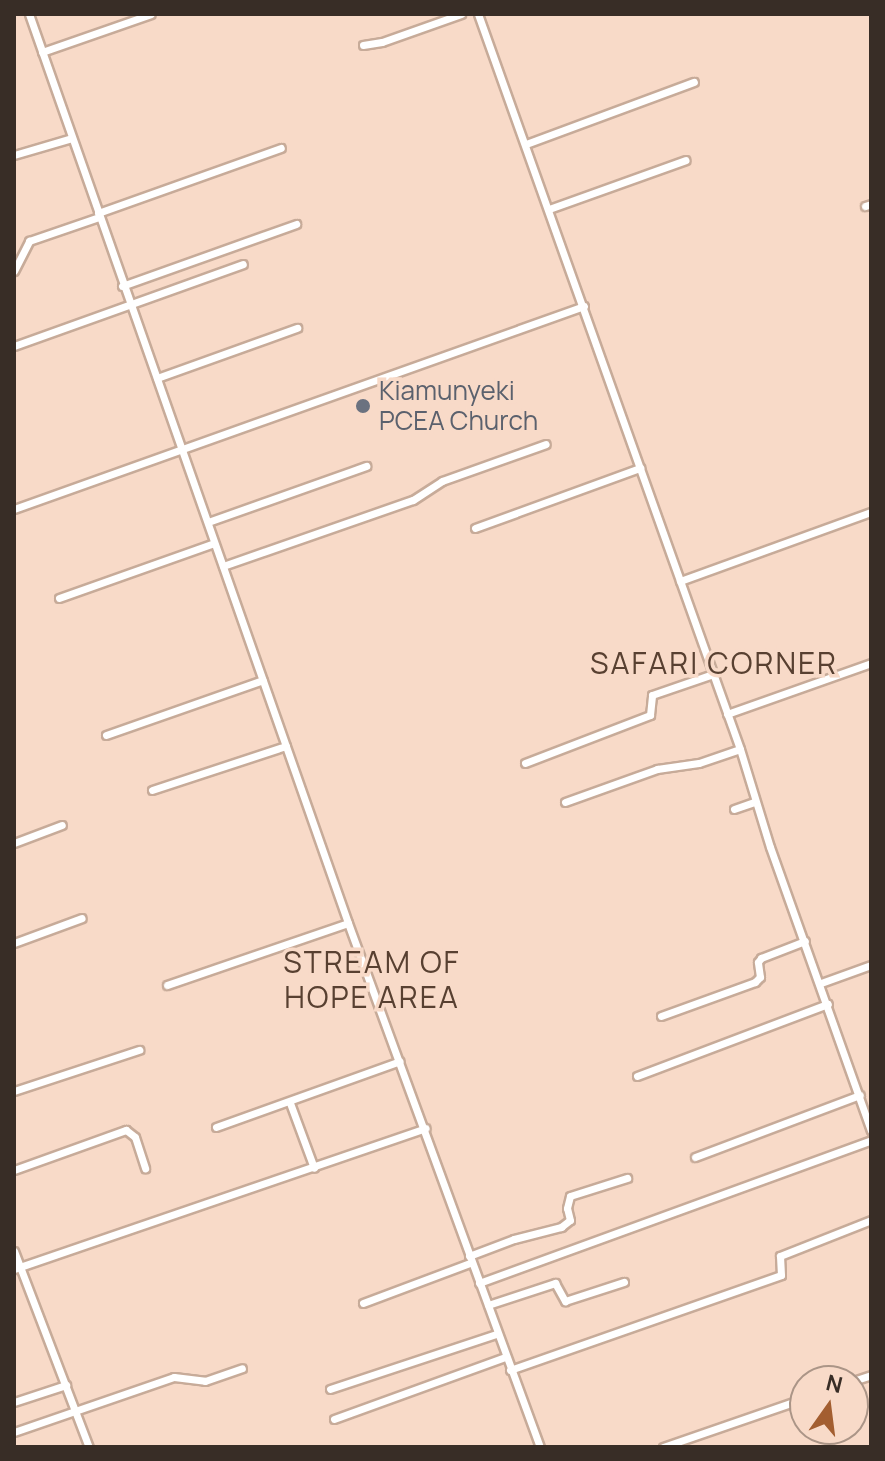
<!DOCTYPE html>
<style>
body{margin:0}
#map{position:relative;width:885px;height:1461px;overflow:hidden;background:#f8dac8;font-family:Manrope,sans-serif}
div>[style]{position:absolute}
.roads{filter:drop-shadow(2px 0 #c7ab99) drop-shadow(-2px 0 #c7ab99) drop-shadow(0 2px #c7ab99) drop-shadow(0 -2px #c7ab99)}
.street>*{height:7px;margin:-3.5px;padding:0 3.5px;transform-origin:3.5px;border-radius:3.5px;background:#fff}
.dots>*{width:22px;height:22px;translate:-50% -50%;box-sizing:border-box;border:4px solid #f8dac8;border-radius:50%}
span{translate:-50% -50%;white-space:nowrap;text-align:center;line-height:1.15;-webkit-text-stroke:7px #f8dac8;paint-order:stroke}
.worship-label{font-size:26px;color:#5b616d}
.left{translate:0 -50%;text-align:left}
.quarter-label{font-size:30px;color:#584031;letter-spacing:2px}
.frame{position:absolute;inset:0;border:16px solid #382d26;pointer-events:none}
.north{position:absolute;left:789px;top:1365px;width:80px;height:80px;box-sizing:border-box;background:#f8dac8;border:2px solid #ab9587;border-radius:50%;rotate:14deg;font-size:22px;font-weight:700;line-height:32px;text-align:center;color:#382d26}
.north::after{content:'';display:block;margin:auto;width:28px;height:36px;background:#a35e30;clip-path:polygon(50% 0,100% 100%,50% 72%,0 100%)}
</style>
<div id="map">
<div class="roads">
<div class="street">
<i style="left:29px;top:14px;width:963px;rotate:70.66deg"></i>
<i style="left:348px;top:923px;width:558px;rotate:69.88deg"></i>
<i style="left:478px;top:14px;width:780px;rotate:70.38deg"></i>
<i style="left:740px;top:749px;width:102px;rotate:73deg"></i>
<i style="left:770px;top:847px;width:301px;rotate:70.4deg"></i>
<i style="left:363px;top:45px;width:19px;rotate:-9deg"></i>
<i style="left:382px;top:42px;width:84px;rotate:-19.5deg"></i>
<i style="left:42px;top:52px;width:115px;rotate:-19.2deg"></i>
<i style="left:526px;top:144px;width:179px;rotate:-20.3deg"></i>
<i style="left:14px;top:155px;width:60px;rotate:-16.3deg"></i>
<i style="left:865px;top:206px;width:6px;rotate:-18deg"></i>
<i style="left:549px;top:209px;width:145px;rotate:-19.7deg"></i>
<i style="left:98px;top:213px;width:194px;rotate:-19.6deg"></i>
<i style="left:14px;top:271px;width:34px;rotate:-63deg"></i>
<i style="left:29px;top:241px;width:74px;rotate:-18.9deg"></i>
<i style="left:122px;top:286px;width:185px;rotate:-19.6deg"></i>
<i style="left:14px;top:346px;width:243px;rotate:-19.7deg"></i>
<i style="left:157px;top:378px;width:149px;rotate:-19.7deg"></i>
<i style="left:14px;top:509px;width:605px;rotate:-19.6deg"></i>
<i style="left:208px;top:522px;width:168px;rotate:-19.5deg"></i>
<i style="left:475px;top:528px;width:176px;rotate:-20deg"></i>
<i style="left:223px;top:566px;width:201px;rotate:-19.2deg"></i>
<i style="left:413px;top:500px;width:35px;rotate:-33deg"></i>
<i style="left:442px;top:481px;width:110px;rotate:-19.6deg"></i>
<i style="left:680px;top:581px;width:203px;rotate:-19.9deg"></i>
<i style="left:59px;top:598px;width:164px;rotate:-19.5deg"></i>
<i style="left:727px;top:714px;width:153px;rotate:-19.5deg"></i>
<i style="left:106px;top:735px;width:166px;rotate:-19.3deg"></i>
<i style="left:525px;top:763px;width:134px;rotate:-21deg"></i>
<i style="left:650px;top:715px;width:20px;rotate:-84deg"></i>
<i style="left:652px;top:695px;width:65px;rotate:-19deg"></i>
<i style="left:152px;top:790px;width:141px;rotate:-18.2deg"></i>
<i style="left:565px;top:802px;width:98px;rotate:-19.7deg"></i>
<i style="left:657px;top:769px;width:42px;rotate:-8.1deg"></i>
<i style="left:699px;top:763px;width:43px;rotate:-18.9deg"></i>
<i style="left:734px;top:809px;width:21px;rotate:-19deg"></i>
<i style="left:14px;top:843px;width:51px;rotate:-20.6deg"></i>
<i style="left:14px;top:943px;width:72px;rotate:-20.2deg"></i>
<i style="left:821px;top:983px;width:53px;rotate:-19.8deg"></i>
<i style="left:167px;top:985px;width:191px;rotate:-18.9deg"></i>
<i style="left:661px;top:1016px;width:100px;rotate:-19.9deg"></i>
<i style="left:755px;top:982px;width:7px;rotate:-45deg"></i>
<i style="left:760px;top:977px;width:15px;rotate:-98deg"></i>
<i style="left:758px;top:962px;width:5px;rotate:-53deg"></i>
<i style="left:761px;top:958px;width:47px;rotate:-21.1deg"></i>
<i style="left:637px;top:1076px;width:204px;rotate:-20.7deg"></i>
<i style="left:14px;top:1091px;width:132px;rotate:-18.2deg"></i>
<i style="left:290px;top:1103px;width:69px;rotate:69.7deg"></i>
<i style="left:216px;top:1127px;width:195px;rotate:-19.7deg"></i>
<i style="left:695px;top:1157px;width:176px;rotate:-20.6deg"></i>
<i style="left:14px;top:1170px;width:119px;rotate:-19.7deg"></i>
<i style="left:126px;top:1130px;width:11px;rotate:38deg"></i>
<i style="left:135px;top:1137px;width:33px;rotate:72deg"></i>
<i style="left:14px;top:1251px;width:210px;rotate:69.1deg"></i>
<i style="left:469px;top:1256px;width:48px;rotate:-20.7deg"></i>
<i style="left:514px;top:1239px;width:49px;rotate:-14.3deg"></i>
<i style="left:561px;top:1227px;width:11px;rotate:-38deg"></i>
<i style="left:570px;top:1220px;width:12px;rotate:-104deg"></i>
<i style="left:567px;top:1208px;width:12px;rotate:-76deg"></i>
<i style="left:570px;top:1196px;width:60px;rotate:-17.5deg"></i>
<i style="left:14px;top:1269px;width:435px;rotate:-18.9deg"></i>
<i style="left:479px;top:1283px;width:417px;rotate:-20deg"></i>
<i style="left:363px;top:1303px;width:114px;rotate:-20.5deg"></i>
<i style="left:488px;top:1305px;width:71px;rotate:-18.2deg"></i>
<i style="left:555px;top:1283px;width:21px;rotate:61deg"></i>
<i style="left:565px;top:1301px;width:62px;rotate:-17.9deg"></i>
<i style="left:510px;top:1370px;width:287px;rotate:-19.3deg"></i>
<i style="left:781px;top:1275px;width:19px;rotate:-93deg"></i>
<i style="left:780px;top:1256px;width:98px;rotate:-21.6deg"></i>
<i style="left:853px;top:1381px;width:19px;rotate:-18deg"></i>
<i style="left:330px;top:1389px;width:175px;rotate:-18.3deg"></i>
<i style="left:14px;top:1402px;width:55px;rotate:-18.1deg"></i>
<i style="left:334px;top:1419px;width:182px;rotate:-19.9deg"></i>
<i style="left:14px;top:1432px;width:169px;rotate:-19deg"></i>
<i style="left:174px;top:1377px;width:31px;rotate:7deg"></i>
<i style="left:205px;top:1381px;width:39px;rotate:-19deg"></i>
<i style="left:663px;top:1447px;width:150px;rotate:-19deg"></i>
</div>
</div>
<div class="dots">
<i style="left:363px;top:406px;background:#6b7280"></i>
</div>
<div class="worship-label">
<span class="left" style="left:379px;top:406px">Kiamunyeki<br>PCEA Church</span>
</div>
<div class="quarter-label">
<span style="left:714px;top:663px">SAFARI CORNER</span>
<span style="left:372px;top:979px">STREAM OF<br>HOPE AREA</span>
</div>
<div class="frame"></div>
<div class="north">N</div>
</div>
